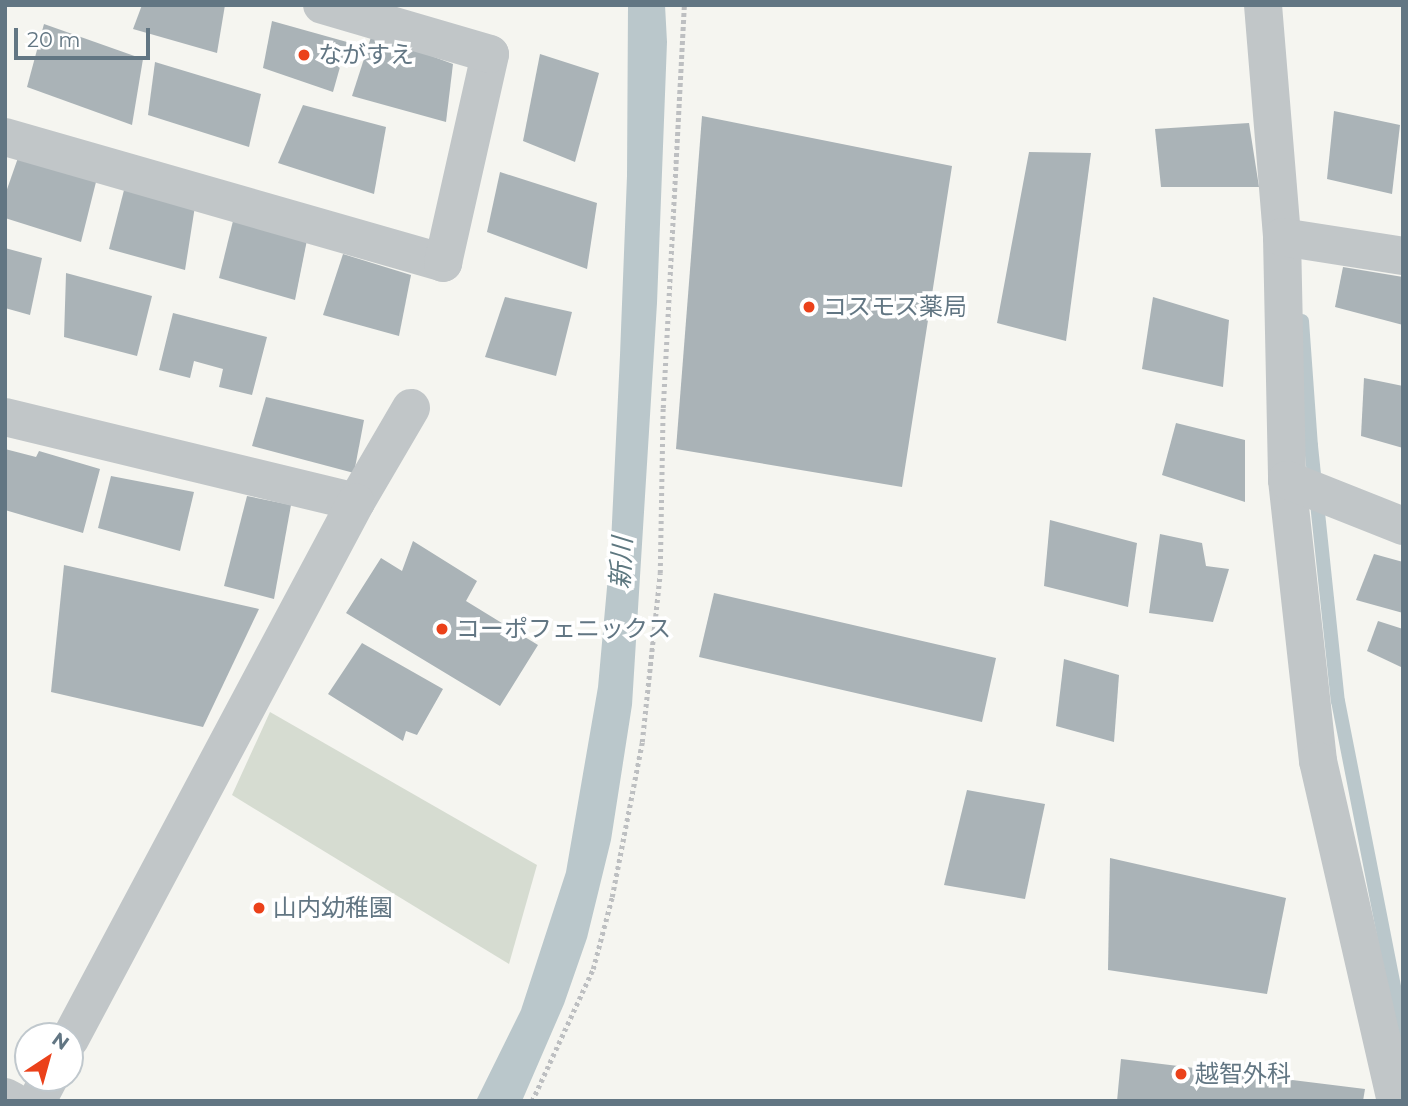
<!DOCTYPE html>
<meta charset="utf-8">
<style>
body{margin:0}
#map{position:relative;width:1408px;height:1106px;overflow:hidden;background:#f5f5f0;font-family:Montserrat,"Noto Sans JP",sans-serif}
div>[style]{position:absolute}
.green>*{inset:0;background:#d6dcd1}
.water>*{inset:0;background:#bac7cb}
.stream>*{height:14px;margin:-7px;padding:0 7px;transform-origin:7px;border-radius:7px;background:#bac7cb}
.building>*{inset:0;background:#aab3b7}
.path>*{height:4.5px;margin-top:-2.25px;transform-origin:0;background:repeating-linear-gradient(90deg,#bdbfc1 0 3.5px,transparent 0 7px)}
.minor>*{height:38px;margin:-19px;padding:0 19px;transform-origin:19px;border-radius:19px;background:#c1c6c8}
.dots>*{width:19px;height:19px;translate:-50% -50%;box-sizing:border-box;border:4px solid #fff;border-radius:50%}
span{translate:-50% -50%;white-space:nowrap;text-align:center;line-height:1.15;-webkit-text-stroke:7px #fff;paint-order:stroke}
.poi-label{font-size:24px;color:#627683}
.left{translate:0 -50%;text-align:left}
.water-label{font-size:26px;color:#5e7880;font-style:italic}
.frame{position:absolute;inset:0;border:7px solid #627683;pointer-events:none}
.north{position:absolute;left:14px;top:1022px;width:70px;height:70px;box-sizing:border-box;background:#fff;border:2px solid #c0c8cd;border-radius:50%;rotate:36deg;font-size:19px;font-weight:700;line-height:28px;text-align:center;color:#627683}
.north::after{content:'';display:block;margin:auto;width:24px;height:32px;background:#eb411a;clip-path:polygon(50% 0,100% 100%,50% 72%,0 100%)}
.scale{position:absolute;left:14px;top:28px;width:136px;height:32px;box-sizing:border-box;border:4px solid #627683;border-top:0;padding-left:9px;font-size:21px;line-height:24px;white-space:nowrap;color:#627683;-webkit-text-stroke:5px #fff;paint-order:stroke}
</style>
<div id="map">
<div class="green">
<i style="clip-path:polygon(270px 712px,537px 865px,509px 964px,232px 795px)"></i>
</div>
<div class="water">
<i style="clip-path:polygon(628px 5px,665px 5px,667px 42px,657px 303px,632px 705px,611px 840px,587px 938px,564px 1004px,522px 1101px,476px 1101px,521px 1010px,566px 872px,598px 687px,611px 543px,620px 355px,627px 176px)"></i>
</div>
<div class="stream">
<i style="left:1302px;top:321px;width:125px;rotate:85.9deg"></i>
<i style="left:1311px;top:446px;width:256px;rotate:84deg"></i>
<i style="left:1338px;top:701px;width:337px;rotate:78.9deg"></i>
</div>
<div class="building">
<i style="clip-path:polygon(142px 5px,225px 5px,217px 53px,133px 29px)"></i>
<i style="clip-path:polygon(272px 21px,347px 42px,333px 92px,263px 68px)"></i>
<i style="clip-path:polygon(44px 24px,143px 59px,132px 125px,27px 87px)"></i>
<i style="clip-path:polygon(372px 34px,453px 64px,446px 122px,352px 96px)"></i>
<i style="clip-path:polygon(540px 54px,599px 73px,575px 162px,523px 141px)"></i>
<i style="clip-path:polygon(155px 62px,261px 94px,249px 147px,148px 115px)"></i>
<i style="clip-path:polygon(303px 105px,386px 127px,374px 194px,278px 163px)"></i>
<i style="clip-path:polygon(1334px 111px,1400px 125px,1392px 194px,1327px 179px)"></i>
<i style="clip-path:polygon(702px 116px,952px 166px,902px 487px,676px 449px)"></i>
<i style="clip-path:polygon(1249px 123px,1259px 187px,1161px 187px,1155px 129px)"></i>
<i style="clip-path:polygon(1029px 152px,1091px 153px,1066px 341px,997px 323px)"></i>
<i style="clip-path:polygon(19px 155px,97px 178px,81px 242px,5px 218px,5px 195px)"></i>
<i style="clip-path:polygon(500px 172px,597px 203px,587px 269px,487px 232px)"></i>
<i style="clip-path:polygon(124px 190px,195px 206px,185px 270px,109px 249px)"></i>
<i style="clip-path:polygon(233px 221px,307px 240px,295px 300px,219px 278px)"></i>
<i style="clip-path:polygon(5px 248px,42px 258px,30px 315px,5px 308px)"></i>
<i style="clip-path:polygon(343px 254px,411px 275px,399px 336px,323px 315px)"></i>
<i style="clip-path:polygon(1343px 267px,1403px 277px,1403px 325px,1335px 307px)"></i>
<i style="clip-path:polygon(66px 273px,152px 296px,137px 356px,64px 337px)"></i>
<i style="clip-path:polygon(505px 297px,572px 312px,556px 376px,485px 357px)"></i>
<i style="clip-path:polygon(1153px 297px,1229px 320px,1223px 387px,1142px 369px)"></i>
<i style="clip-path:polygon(173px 313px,267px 337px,252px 395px,219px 387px,223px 369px,194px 361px,190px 378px,159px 370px)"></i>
<i style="clip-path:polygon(1364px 378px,1403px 386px,1403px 448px,1361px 436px)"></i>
<i style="clip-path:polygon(266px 397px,364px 420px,354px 473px,252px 446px)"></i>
<i style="clip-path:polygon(1176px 423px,1245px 440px,1245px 502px,1162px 475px)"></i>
<i style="clip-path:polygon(5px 449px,36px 457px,39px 451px,100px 469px,83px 533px,5px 510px)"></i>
<i style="clip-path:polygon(111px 476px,194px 492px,180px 551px,98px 528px)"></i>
<i style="clip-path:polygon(247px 496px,291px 505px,274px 599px,224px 586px)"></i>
<i style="clip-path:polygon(1050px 520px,1137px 543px,1128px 607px,1044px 586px)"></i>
<i style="clip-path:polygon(1160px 534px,1202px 543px,1206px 566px,1229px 569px,1213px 622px,1149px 613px)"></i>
<i style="clip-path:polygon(413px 541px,477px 581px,466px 601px,538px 645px,500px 706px,346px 613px,381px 558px,402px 571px)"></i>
<i style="clip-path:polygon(1374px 554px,1403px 562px,1403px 613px,1356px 600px)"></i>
<i style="clip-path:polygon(64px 565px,259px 609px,203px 727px,51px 692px)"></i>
<i style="clip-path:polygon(714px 593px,996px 658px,982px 722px,699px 657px)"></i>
<i style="clip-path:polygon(1378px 621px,1403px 629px,1401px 667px,1367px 651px)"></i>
<i style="clip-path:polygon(362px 643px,443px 689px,417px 735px,406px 731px,403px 741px,328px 694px)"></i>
<i style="clip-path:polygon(1064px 659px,1119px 675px,1114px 742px,1056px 726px)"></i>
<i style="clip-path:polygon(967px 790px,1045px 804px,1025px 899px,944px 885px)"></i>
<i style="clip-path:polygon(1110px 858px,1286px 898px,1267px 994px,1108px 970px)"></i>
<i style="clip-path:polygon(1121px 1059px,1365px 1089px,1363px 1101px,1117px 1101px)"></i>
</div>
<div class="path">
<i style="left:532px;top:1101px;width:145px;rotate:-65.2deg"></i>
<i style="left:593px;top:969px;width:74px;rotate:-75.2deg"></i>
<i style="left:612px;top:897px;width:158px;rotate:-79deg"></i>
<i style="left:642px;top:742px;width:170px;rotate:-83.9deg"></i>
<i style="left:660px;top:573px;width:165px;rotate:-89deg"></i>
<i style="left:663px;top:408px;width:404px;rotate:-87deg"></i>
</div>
<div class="minor">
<i style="left:1263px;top:5px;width:233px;rotate:85.3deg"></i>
<i style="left:1282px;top:237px;width:243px;rotate:88.8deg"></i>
<i style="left:1287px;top:480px;width:283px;rotate:83.7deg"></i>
<i style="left:1318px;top:761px;width:349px;rotate:77.1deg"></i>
<i style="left:5px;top:137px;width:456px;rotate:16deg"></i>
<i style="left:443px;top:263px;width:214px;rotate:-77.3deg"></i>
<i style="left:490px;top:54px;width:175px;rotate:-163.7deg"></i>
<i style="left:1282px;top:237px;width:122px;rotate:8.9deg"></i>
<i style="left:5px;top:417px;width:361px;rotate:13.6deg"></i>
<i style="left:356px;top:502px;width:109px;rotate:-59.7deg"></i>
<i style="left:1287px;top:480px;width:125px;rotate:21.6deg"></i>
<i style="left:70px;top:1039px;width:608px;rotate:-61.96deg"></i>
<i style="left:5px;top:1097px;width:9px;rotate:27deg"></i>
<i style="left:37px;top:1101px;width:26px;rotate:-62deg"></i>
</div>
<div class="dots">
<i style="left:304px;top:55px;background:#eb411a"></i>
<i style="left:809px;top:307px;background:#eb411a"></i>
<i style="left:442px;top:629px;background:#eb411a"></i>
<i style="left:259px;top:908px;background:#eb411a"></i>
<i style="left:1181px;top:1074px;background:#eb411a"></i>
</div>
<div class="poi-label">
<span class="left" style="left:318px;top:55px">ながすえ</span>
<span class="left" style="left:823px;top:307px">コスモス薬局</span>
<span class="left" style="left:456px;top:629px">コーポフェニックス</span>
<span class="left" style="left:273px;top:908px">山内幼稚園</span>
<span class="left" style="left:1195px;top:1074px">越智外科</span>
</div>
<div class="water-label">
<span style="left:622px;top:563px;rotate:-87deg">新川</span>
</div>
<div class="frame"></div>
<div class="north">N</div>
<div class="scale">20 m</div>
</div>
